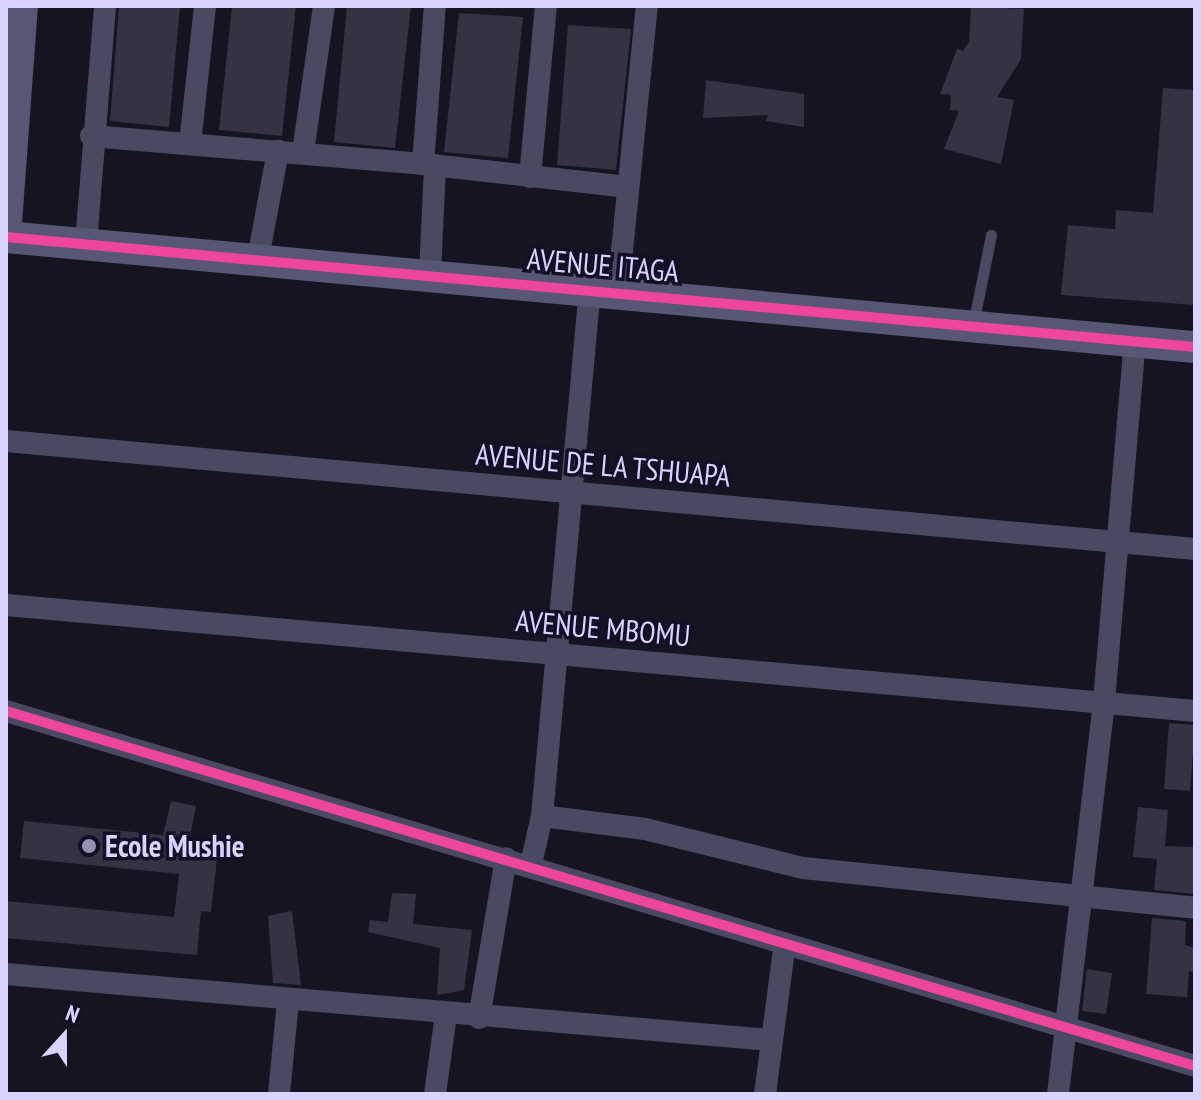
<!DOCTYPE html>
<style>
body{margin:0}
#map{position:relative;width:1201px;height:1100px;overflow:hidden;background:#161421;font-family:"PT Sans Narrow",sans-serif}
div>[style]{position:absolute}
.building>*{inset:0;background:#343243}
.lane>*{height:11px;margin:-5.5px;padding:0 5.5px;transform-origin:5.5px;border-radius:5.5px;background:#4a4962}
.street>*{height:22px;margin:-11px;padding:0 11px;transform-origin:11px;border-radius:11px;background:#4a4962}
.secondary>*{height:32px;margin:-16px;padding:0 16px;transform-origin:16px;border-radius:16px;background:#575674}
.cycleway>*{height:10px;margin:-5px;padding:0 5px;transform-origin:5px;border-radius:5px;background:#ed469a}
.dots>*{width:22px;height:22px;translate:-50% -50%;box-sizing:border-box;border:4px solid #130f26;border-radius:50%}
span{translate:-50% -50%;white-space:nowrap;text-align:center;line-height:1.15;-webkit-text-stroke:7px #130f26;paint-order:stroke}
.street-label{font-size:30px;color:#d9d4ff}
.poi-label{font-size:30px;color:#d9d4ff;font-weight:700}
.left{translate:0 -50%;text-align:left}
.frame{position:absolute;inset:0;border:8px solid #d9d4ff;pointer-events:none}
.north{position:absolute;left:24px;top:996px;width:80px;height:80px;-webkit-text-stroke:6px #130f26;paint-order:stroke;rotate:21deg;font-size:22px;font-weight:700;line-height:32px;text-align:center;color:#d9d4ff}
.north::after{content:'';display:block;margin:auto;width:28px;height:36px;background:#d9d4ff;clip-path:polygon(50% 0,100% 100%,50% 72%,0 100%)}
</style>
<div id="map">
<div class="building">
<i style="clip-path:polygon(119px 6px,180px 6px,169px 127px,110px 121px)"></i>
<i style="clip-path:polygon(232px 6px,296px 6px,282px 136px,219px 130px)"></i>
<i style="clip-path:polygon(347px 6px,411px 6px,395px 148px,334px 142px)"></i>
<i style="clip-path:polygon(971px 6px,1024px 9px,1021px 59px,997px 97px,1014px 100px,1001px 164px,944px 149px,959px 111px,950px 110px,951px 95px,940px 94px,957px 49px,963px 51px,969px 42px)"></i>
<i style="clip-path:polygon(459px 13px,523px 17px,508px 158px,444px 152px)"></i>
<i style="clip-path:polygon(568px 25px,631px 29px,616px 170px,557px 165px)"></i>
<i style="clip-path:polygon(706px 80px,804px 94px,804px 127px,766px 121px,768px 115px,703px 118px)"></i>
<i style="clip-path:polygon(1163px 88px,1195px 90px,1195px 305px,1061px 295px,1068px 225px,1115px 229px,1116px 210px,1153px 213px)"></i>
<i style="clip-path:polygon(1169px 723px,1195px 725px,1190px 791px,1164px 789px)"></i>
<i style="clip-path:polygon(171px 801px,196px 806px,188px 847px,218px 851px,211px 912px,201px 911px,197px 955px,6px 938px,6px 901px,174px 917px,179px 874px,20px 858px,24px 821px,163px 835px)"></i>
<i style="clip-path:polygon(1138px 807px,1168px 810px,1165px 846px,1195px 847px,1195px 894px,1154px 890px,1157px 859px,1133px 857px)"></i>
<i style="clip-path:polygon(392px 893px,416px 894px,413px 924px,472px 930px,464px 990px,437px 995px,440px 948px,368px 932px,370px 920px,388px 922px)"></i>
<i style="clip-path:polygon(292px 911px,301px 985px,273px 983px,268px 916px)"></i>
<i style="clip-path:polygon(1152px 918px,1186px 921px,1185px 945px,1195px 948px,1195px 973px,1189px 971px,1187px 997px,1146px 994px)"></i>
<i style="clip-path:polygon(1087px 969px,1112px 973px,1106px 1014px,1082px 1011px)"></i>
</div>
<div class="lane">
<i style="left:973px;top:325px;width:92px;rotate:-78.7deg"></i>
</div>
<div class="street">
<i style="left:91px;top:136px;width:333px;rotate:4.8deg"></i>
<i style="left:423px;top:164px;width:206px;rotate:6.4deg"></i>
<i style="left:190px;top:144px;width:139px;rotate:-83.8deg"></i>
<i style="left:303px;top:152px;width:148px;rotate:-81.8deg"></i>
<i style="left:423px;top:164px;width:158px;rotate:-85.7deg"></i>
<i style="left:530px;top:177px;width:172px;rotate:-84.7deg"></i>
<i style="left:86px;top:243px;width:238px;rotate:-85.4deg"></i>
<i style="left:258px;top:258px;width:109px;rotate:-79.4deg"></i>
<i style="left:430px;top:273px;width:108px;rotate:-87.3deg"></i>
<i style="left:618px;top:290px;width:285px;rotate:-84.2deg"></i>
<i style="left:6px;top:441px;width:1194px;rotate:5.19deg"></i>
<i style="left:6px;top:605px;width:1194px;rotate:5.09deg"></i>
<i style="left:6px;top:711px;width:1241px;rotate:16.62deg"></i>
<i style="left:542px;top:816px;width:104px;rotate:7.2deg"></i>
<i style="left:645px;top:829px;width:163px;rotate:13.9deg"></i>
<i style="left:803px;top:868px;width:394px;rotate:5.8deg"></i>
<i style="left:531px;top:864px;width:49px;rotate:-77.1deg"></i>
<i style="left:542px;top:816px;width:530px;rotate:-84.81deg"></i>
<i style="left:6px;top:974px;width:767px;rotate:4.94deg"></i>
<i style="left:479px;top:1018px;width:162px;rotate:-80.4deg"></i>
<i style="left:279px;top:1094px;width:94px;rotate:-84.5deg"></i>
<i style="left:435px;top:1094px;width:80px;rotate:-82.1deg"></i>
<i style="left:765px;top:1094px;width:152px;rotate:-82.5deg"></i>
<i style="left:1058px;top:1094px;width:396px;rotate:-83.3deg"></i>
<i style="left:1104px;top:701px;width:361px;rotate:-85.1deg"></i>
</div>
<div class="secondary">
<i style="left:6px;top:223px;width:218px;rotate:-85.8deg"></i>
<i style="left:6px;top:237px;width:1194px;rotate:5.29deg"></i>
</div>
<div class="cycleway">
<i style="left:6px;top:237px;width:1194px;rotate:5.29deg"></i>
<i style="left:6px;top:711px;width:1241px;rotate:16.62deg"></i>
</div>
<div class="dots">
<i style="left:89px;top:846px;background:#9591b1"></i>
</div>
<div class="street-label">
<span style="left:603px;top:265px;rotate:5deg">AVENUE ITAGA</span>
<span style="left:603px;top:465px;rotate:5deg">AVENUE DE LA TSHUAPA</span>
<span style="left:603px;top:628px;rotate:5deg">AVENUE MBOMU</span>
</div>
<div class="poi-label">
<span class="left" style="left:105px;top:846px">Ecole Mushie</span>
</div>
<div class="frame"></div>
<div class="north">N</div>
</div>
